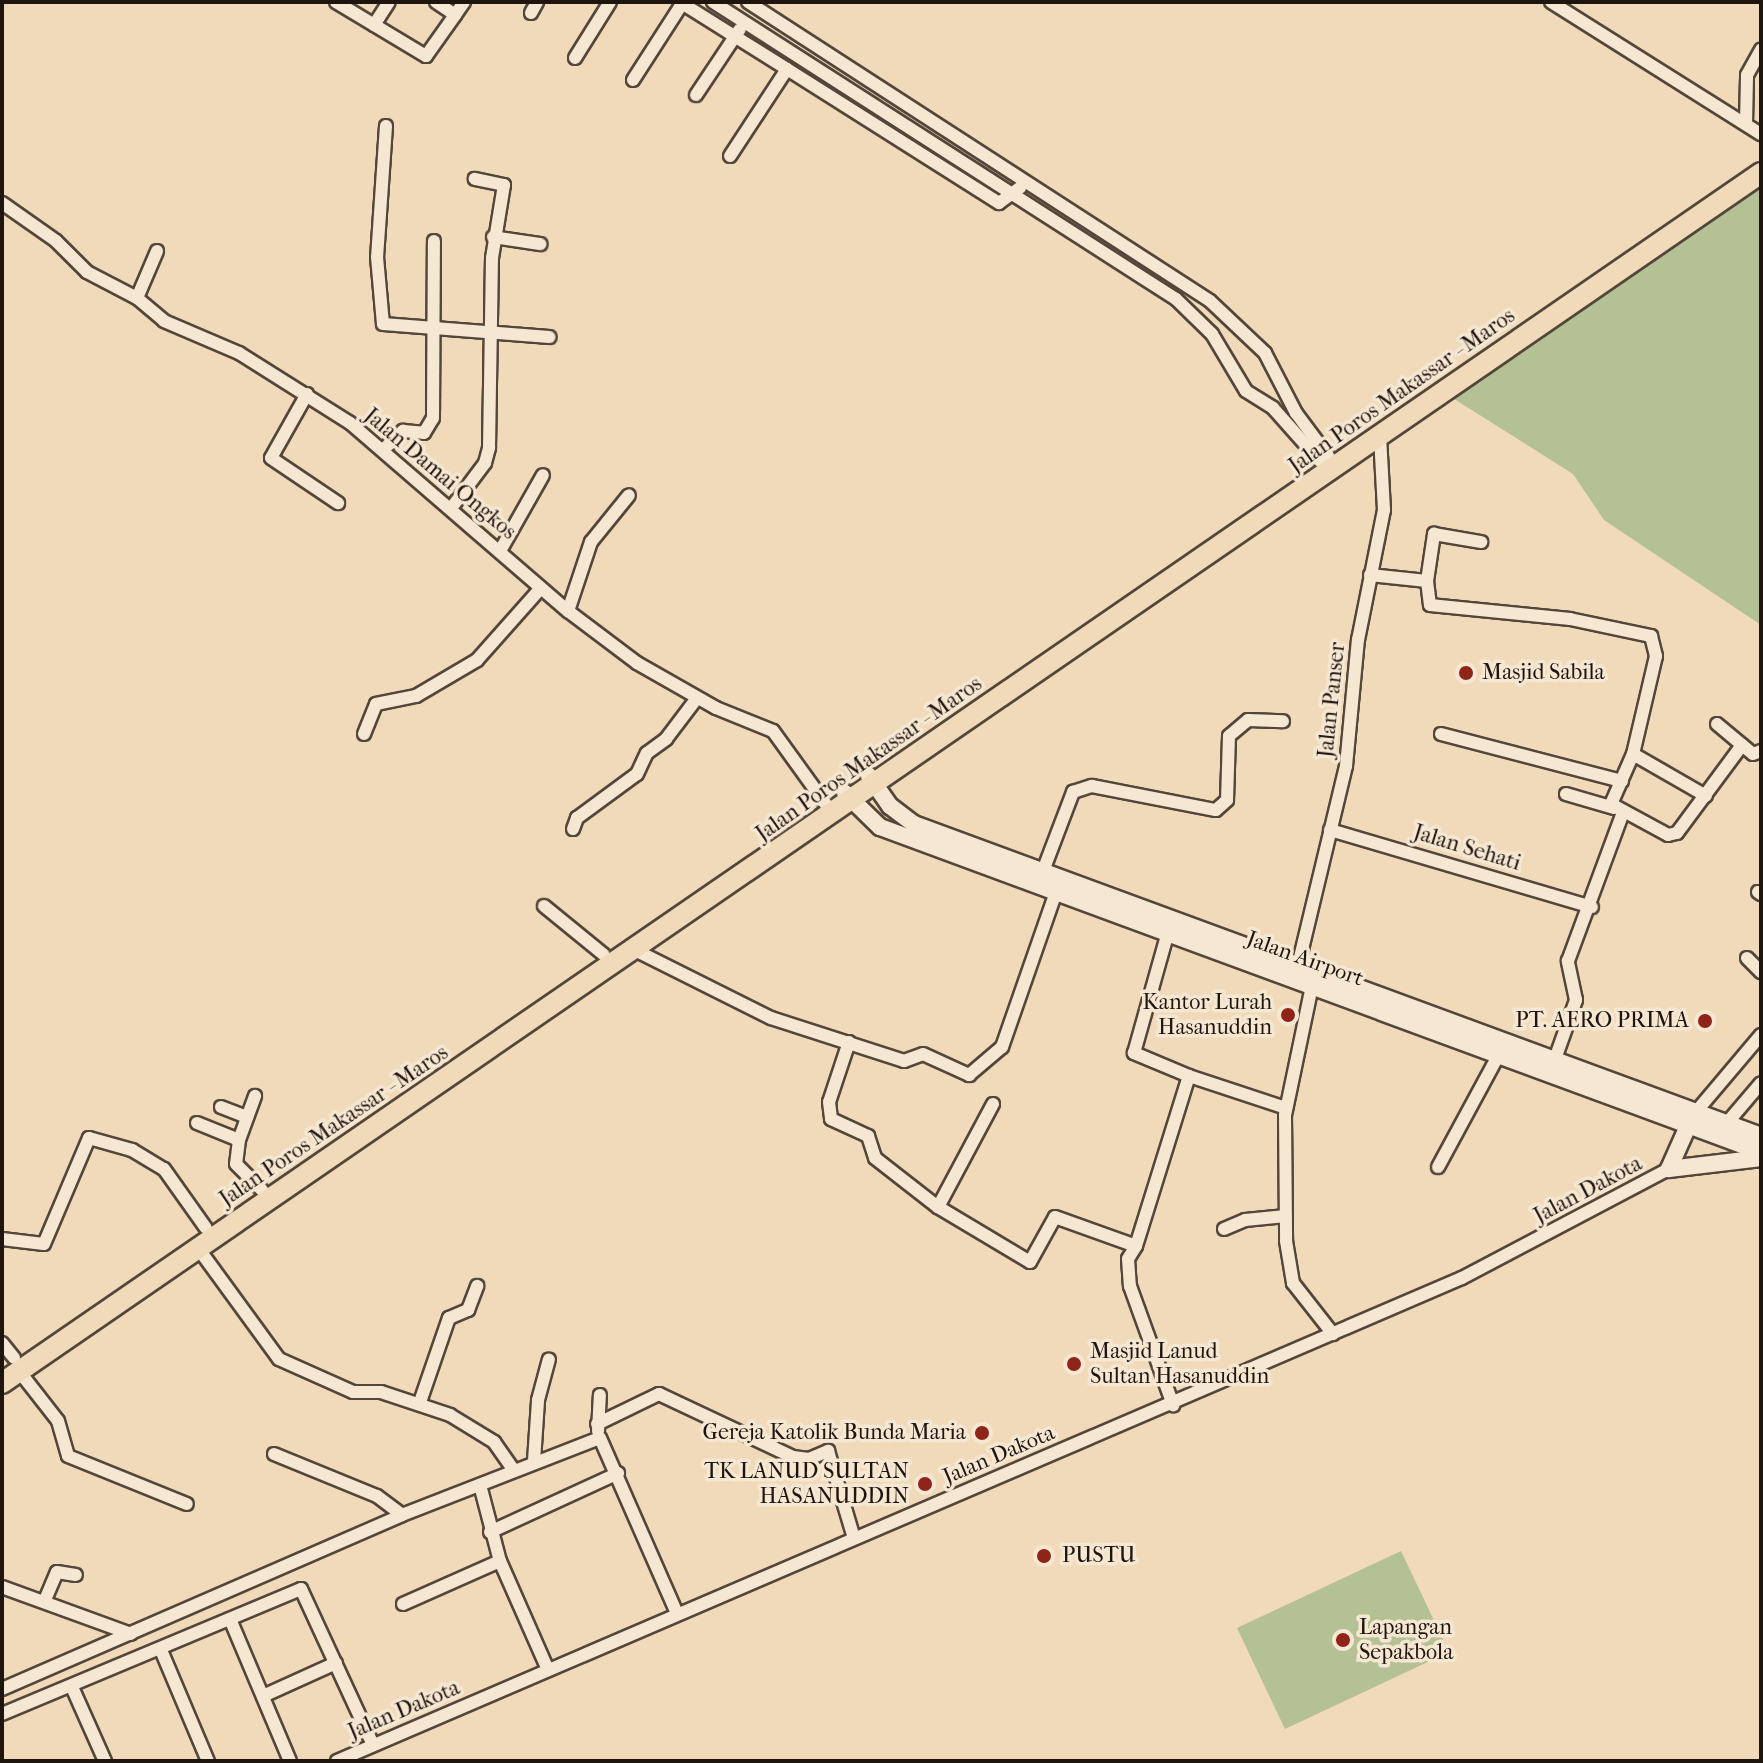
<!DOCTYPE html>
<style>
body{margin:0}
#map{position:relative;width:1763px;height:1763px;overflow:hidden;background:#f0dab9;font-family:"IM FELL French Canon",serif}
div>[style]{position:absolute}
.green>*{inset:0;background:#b4c194}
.roads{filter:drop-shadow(2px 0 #53463a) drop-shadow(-2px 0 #53463a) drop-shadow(0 2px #53463a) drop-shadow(0 -2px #53463a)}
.minor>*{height:12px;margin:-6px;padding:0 6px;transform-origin:6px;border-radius:6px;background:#f5e7d2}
.tertiary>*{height:16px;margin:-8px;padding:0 8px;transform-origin:8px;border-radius:8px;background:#f5e7d2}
.trunk>*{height:20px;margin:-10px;padding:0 10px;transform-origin:10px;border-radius:10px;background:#f0dab9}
.dots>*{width:22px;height:22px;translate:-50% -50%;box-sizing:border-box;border:4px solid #f5e7d2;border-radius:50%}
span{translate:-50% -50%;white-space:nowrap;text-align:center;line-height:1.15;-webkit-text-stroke:7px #f5e7d2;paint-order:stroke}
.street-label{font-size:22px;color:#1f150f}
.poi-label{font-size:22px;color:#1f150f}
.left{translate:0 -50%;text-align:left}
.right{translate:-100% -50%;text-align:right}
.frame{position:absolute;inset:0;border:4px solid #1f150f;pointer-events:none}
</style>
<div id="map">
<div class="green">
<i style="clip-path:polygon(1761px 184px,1761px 625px,1604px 520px,1573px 474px,1451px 397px)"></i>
<i style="clip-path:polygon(1401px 1551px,1449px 1652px,1285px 1729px,1237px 1628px)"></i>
</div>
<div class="roads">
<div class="minor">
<i style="left:336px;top:2px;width:105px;rotate:31deg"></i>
<i style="left:426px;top:56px;width:50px;rotate:-54.7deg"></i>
<i style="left:436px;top:2px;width:23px;rotate:34deg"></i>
<i style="left:455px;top:15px;width:16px;rotate:-55deg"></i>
<i style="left:680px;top:2px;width:126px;rotate:32.1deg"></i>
<i style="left:787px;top:69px;width:104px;rotate:123.2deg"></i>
<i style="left:713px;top:2px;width:550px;rotate:32.68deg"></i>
<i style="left:1176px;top:299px;width:50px;rotate:44.2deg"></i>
<i style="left:1212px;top:334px;width:66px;rotate:59.2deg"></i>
<i style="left:1246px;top:391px;width:32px;rotate:32deg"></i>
<i style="left:1273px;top:408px;width:72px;rotate:48.4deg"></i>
<i style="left:748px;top:2px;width:550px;rotate:32.91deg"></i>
<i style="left:1210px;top:301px;width:76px;rotate:43.4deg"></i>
<i style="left:1265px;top:353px;width:68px;rotate:62.7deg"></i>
<i style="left:1296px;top:413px;width:54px;rotate:53.3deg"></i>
<i style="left:1551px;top:2px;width:248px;rotate:32.2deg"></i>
<i style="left:531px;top:13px;width:13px;rotate:-61deg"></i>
<i style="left:374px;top:25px;width:27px;rotate:-57deg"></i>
<i style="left:575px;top:58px;width:66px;rotate:-58deg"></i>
<i style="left:787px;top:69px;width:251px;rotate:32.3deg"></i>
<i style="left:999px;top:203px;width:26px;rotate:-36deg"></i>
<i style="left:633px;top:80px;width:90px;rotate:-57.2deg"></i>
<i style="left:696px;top:95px;width:79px;rotate:-56.3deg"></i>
<i style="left:1746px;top:124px;width:49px;rotate:-88.8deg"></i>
<i style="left:1747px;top:75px;width:29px;rotate:-61deg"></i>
<i style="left:386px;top:126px;width:131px;rotate:93.9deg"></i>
<i style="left:377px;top:257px;width:67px;rotate:84.9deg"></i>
<i style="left:383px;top:324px;width:167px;rotate:4.5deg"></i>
<i style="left:2px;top:203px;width:66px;rotate:35.1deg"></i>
<i style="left:56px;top:241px;width:44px;rotate:45deg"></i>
<i style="left:87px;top:272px;width:56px;rotate:27.5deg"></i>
<i style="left:137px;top:298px;width:35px;rotate:40deg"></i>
<i style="left:164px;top:321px;width:82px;rotate:23.1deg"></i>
<i style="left:239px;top:353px;width:131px;rotate:32.2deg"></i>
<i style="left:350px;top:423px;width:288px;rotate:40.8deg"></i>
<i style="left:568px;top:611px;width:86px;rotate:37deg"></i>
<i style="left:637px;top:663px;width:91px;rotate:29.7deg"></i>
<i style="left:716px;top:708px;width:61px;rotate:22deg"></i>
<i style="left:773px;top:731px;width:92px;rotate:54.2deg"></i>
<i style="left:493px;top:237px;width:48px;rotate:8.5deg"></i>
<i style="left:137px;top:298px;width:51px;rotate:-66.9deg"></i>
<i style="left:307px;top:394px;width:73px;rotate:119.4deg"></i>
<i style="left:271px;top:458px;width:81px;rotate:33.9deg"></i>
<i style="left:383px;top:450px;width:28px;rotate:-44deg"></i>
<i style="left:403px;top:431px;width:21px;rotate:5deg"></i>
<i style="left:424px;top:433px;width:17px;rotate:-59deg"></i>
<i style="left:433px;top:418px;width:177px;rotate:-89.7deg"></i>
<i style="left:452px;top:507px;width:55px;rotate:-53.1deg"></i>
<i style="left:485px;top:463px;width:16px;rotate:-75deg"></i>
<i style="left:489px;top:448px;width:190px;rotate:-89.1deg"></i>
<i style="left:492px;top:258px;width:74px;rotate:-80.7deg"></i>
<i style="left:504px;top:185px;width:30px;rotate:-168deg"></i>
<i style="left:500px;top:551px;width:87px;rotate:-60.5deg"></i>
<i style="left:1370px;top:575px;width:57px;rotate:6deg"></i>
<i style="left:1427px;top:581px;width:24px;rotate:83deg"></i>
<i style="left:1430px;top:605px;width:141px;rotate:5.7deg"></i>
<i style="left:1570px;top:619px;width:83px;rotate:11.9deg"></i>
<i style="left:1651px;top:636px;width:21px;rotate:76deg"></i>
<i style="left:1656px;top:656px;width:101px;rotate:103.2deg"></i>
<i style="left:1633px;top:754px;width:55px;rotate:113.7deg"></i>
<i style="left:1611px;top:804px;width:65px;rotate:28.5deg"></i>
<i style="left:1668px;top:835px;width:9px;rotate:-13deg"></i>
<i style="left:1677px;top:833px;width:109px;rotate:-53.5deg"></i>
<i style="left:1742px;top:745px;width:14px;rotate:39deg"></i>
<i style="left:1753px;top:754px;width:9px;rotate:-21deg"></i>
<i style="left:1427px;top:581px;width:48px;rotate:-81.5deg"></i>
<i style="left:1434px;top:534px;width:48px;rotate:9.7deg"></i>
<i style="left:568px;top:611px;width:73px;rotate:-71.6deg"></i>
<i style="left:591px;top:542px;width:60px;rotate:-51deg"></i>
<i style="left:1717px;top:724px;width:33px;rotate:40deg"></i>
<i style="left:364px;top:734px;width:32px;rotate:-68deg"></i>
<i style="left:376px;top:704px;width:41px;rotate:-11.3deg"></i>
<i style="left:416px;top:696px;width:71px;rotate:-30.5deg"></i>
<i style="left:477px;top:660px;width:96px;rotate:-48.4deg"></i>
<i style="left:1441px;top:734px;width:187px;rotate:14.6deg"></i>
<i style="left:1633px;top:754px;width:84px;rotate:29.9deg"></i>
<i style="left:1566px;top:794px;width:50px;rotate:16.3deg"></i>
<i style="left:573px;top:829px;width:12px;rotate:-70deg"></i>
<i style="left:577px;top:818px;width:74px;rotate:-36.3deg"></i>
<i style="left:637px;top:774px;width:23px;rotate:-65deg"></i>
<i style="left:647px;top:753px;width:24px;rotate:-36deg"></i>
<i style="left:666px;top:739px;width:51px;rotate:-52.9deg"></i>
<i style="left:1330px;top:830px;width:273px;rotate:16.4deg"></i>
<i style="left:1043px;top:871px;width:85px;rotate:-69.2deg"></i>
<i style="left:1073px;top:792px;width:20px;rotate:-18deg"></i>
<i style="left:1092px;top:786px;width:126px;rotate:11deg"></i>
<i style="left:1216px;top:810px;width:15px;rotate:-42deg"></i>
<i style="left:1227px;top:800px;width:64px;rotate:-88.2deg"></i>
<i style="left:1229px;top:736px;width:25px;rotate:-40deg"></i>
<i style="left:1248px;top:720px;width:35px;rotate:2deg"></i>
<i style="left:1758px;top:892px;width:4px;rotate:34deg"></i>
<i style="left:544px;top:906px;width:77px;rotate:39.2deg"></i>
<i style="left:633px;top:949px;width:154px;rotate:26.6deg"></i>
<i style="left:771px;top:1018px;width:140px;rotate:17.9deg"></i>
<i style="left:904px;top:1061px;width:20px;rotate:-20deg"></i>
<i style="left:923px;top:1054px;width:51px;rotate:24.5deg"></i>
<i style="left:969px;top:1075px;width:43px;rotate:-40.3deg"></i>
<i style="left:1002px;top:1047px;width:164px;rotate:-70.8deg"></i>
<i style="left:1747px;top:958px;width:20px;rotate:45deg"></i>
<i style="left:1298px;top:966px;width:206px;rotate:-76.5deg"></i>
<i style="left:1346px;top:766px;width:127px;rotate:-84.6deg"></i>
<i style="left:1358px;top:640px;width:133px;rotate:-78.7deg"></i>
<i style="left:1384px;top:510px;width:73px;rotate:-93.1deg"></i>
<i style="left:1312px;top:986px;width:132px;rotate:101.8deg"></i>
<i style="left:1285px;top:1115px;width:126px;rotate:89.5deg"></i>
<i style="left:1286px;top:1241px;width:43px;rotate:80.5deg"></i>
<i style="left:1293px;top:1283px;width:65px;rotate:51.9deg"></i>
<i style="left:849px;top:1042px;width:63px;rotate:108.4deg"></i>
<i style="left:829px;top:1102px;width:17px;rotate:83deg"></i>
<i style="left:831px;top:1119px;width:41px;rotate:24.7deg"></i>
<i style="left:868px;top:1136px;width:23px;rotate:72deg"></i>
<i style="left:875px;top:1158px;width:80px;rotate:37.9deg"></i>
<i style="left:1555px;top:1059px;width:63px;rotate:-70.4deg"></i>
<i style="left:1576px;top:1000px;width:40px;rotate:-102deg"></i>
<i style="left:1568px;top:961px;width:159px;rotate:-69.7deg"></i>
<i style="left:1189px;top:1076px;width:102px;rotate:18.3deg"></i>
<i style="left:993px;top:1104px;width:117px;rotate:118.1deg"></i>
<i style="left:938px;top:1207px;width:107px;rotate:30.9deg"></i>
<i style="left:1030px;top:1262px;width:51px;rotate:-60.9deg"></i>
<i style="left:1055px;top:1217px;width:86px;rotate:19.7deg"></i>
<i style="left:1136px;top:1246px;width:15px;rotate:122deg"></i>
<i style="left:1128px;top:1259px;width:27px;rotate:86deg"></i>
<i style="left:1130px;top:1286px;width:127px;rotate:70.1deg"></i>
<i style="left:221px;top:1107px;width:28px;rotate:21deg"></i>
<i style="left:1695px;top:1113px;width:102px;rotate:-49.8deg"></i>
<i style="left:197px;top:1123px;width:45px;rotate:22deg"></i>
<i style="left:239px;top:1140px;width:24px;rotate:97deg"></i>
<i style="left:236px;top:1164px;width:37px;rotate:45deg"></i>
<i style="left:1727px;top:1123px;width:52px;rotate:-49.6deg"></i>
<i style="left:239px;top:1140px;width:47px;rotate:-70deg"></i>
<i style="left:1438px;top:1167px;width:128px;rotate:-61.6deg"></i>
<i style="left:1224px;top:1229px;width:23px;rotate:-23deg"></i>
<i style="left:1245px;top:1220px;width:41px;rotate:-5.6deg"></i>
<i style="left:2px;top:1239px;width:42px;rotate:6.8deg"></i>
<i style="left:44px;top:1244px;width:115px;rotate:-67deg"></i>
<i style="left:89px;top:1138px;width:45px;rotate:15.6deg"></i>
<i style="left:132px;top:1150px;width:37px;rotate:31deg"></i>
<i style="left:164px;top:1169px;width:72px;rotate:54.6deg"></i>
<i style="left:1136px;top:1246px;width:178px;rotate:-72.7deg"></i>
<i style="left:1189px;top:1076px;width:60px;rotate:-157.3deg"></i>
<i style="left:1134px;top:1053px;width:126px;rotate:-74.3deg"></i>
<i style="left:198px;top:1248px;width:137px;rotate:53.9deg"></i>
<i style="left:279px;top:1359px;width:81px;rotate:24deg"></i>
<i style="left:353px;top:1392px;width:28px"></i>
<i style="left:381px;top:1392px;width:73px;rotate:18.4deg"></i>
<i style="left:450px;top:1415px;width:52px;rotate:31.5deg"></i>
<i style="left:494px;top:1442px;width:33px;rotate:55deg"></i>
<i style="left:2px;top:1343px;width:19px;rotate:51deg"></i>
<i style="left:19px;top:1371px;width:63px;rotate:52deg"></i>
<i style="left:58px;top:1421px;width:36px;rotate:74deg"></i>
<i style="left:68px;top:1456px;width:128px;rotate:22deg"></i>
<i style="left:420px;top:1402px;width:89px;rotate:-71deg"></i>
<i style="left:449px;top:1318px;width:21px;rotate:-23deg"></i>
<i style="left:468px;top:1310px;width:26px;rotate:-69deg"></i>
<i style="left:597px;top:1424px;width:69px;rotate:-25.8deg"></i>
<i style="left:659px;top:1394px;width:148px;rotate:25.2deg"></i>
<i style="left:793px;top:1457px;width:16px;rotate:7deg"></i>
<i style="left:809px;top:1459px;width:21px;rotate:-23deg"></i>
<i style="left:828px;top:1451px;width:91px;rotate:73.4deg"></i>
<i style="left:598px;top:1431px;width:36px;rotate:-87deg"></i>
<i style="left:274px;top:1454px;width:111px;rotate:22.2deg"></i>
<i style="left:377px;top:1496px;width:31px;rotate:37deg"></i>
<i style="left:534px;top:1461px;width:61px;rotate:-86.2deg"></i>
<i style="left:538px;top:1400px;width:42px;rotate:-75deg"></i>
<i style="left:480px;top:1485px;width:79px;rotate:75.3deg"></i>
<i style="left:500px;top:1561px;width:119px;rotate:66.2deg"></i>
<i style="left:490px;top:1532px;width:141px;rotate:-24.7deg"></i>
<i style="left:2px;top:1587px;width:137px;rotate:20deg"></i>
<i style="left:45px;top:1600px;width:30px;rotate:-67deg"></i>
<i style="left:57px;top:1572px;width:19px;rotate:9deg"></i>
<i style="left:403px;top:1604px;width:106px;rotate:-23.9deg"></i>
<i style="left:230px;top:1619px;width:154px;rotate:67.1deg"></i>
<i style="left:161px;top:1650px;width:121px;rotate:67.1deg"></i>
<i style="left:72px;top:1687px;width:81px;rotate:66deg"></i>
<i style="left:2px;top:1689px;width:436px;rotate:-23.5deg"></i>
<i style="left:402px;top:1515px;width:212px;rotate:-21.3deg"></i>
<i style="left:600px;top:1438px;width:191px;rotate:66.3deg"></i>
<i style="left:263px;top:1696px;width:80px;rotate:-24.3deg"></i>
<i style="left:2px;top:1714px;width:324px;rotate:-22.7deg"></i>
<i style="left:301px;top:1589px;width:172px;rotate:65.2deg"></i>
<i style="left:337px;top:1761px;width:1224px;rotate:-23.24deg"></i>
<i style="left:1462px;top:1278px;width:234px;rotate:-27.8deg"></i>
</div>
<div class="tertiary">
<i style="left:869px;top:776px;width:37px;rotate:55deg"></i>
<i style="left:890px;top:806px;width:30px;rotate:37deg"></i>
<i style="left:914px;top:824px;width:903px;rotate:20.22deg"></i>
<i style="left:845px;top:793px;width:49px;rotate:44.2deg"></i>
<i style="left:880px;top:827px;width:939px;rotate:20.25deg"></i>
<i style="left:1692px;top:1117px;width:57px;rotate:113.9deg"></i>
<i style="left:1669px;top:1169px;width:93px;rotate:-6.8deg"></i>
</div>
<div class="trunk">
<i style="left:2px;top:1383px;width:2135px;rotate:-34.52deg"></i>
</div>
</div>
<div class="dots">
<i style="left:1466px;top:673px;background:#8f2418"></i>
<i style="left:1288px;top:1015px;background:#8f2418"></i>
<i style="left:1705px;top:1021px;background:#8f2418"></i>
<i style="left:1074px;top:1364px;background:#8f2418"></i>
<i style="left:982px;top:1433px;background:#8f2418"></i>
<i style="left:925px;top:1484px;background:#8f2418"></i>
<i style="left:1044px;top:1556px;background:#8f2418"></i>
<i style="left:1343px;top:1640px;background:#8f2418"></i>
</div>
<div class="street-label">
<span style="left:1402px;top:391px;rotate:-35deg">Jalan Poros Makassar - Maros</span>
<span style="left:440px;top:474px;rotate:40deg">Jalan Damai Ongkos</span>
<span style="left:1332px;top:700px;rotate:-84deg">Jalan Panser</span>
<span style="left:869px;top:759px;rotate:-35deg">Jalan Poros Makassar - Maros</span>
<span style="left:1467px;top:848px;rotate:17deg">Jalan Sehati</span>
<span style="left:1305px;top:959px;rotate:20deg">Jalan Airport</span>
<span style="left:334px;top:1126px;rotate:-34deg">Jalan Poros Makassar - Maros</span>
<span style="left:1588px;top:1190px;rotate:-28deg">Jalan Dakota</span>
<span style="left:999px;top:1455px;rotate:-23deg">Jalan Dakota</span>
<span style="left:404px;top:1710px;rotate:-23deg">Jalan Dakota</span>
</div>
<div class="poi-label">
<span class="left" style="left:1482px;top:673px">Masjid Sabila</span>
<span class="right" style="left:1272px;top:1015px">Kantor Lurah<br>Hasanuddin</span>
<span class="right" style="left:1689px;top:1021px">PT. AERO PRIMA</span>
<span class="left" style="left:1090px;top:1364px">Masjid Lanud<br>Sultan Hasanuddin</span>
<span class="right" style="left:966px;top:1433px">Gereja Katolik Bunda Maria</span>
<span class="right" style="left:909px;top:1484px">TK LANUD SULTAN<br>HASANUDDIN</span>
<span class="left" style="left:1062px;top:1556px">PUSTU</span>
<span class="left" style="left:1359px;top:1640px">Lapangan<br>Sepakbola</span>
</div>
<div class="frame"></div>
</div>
